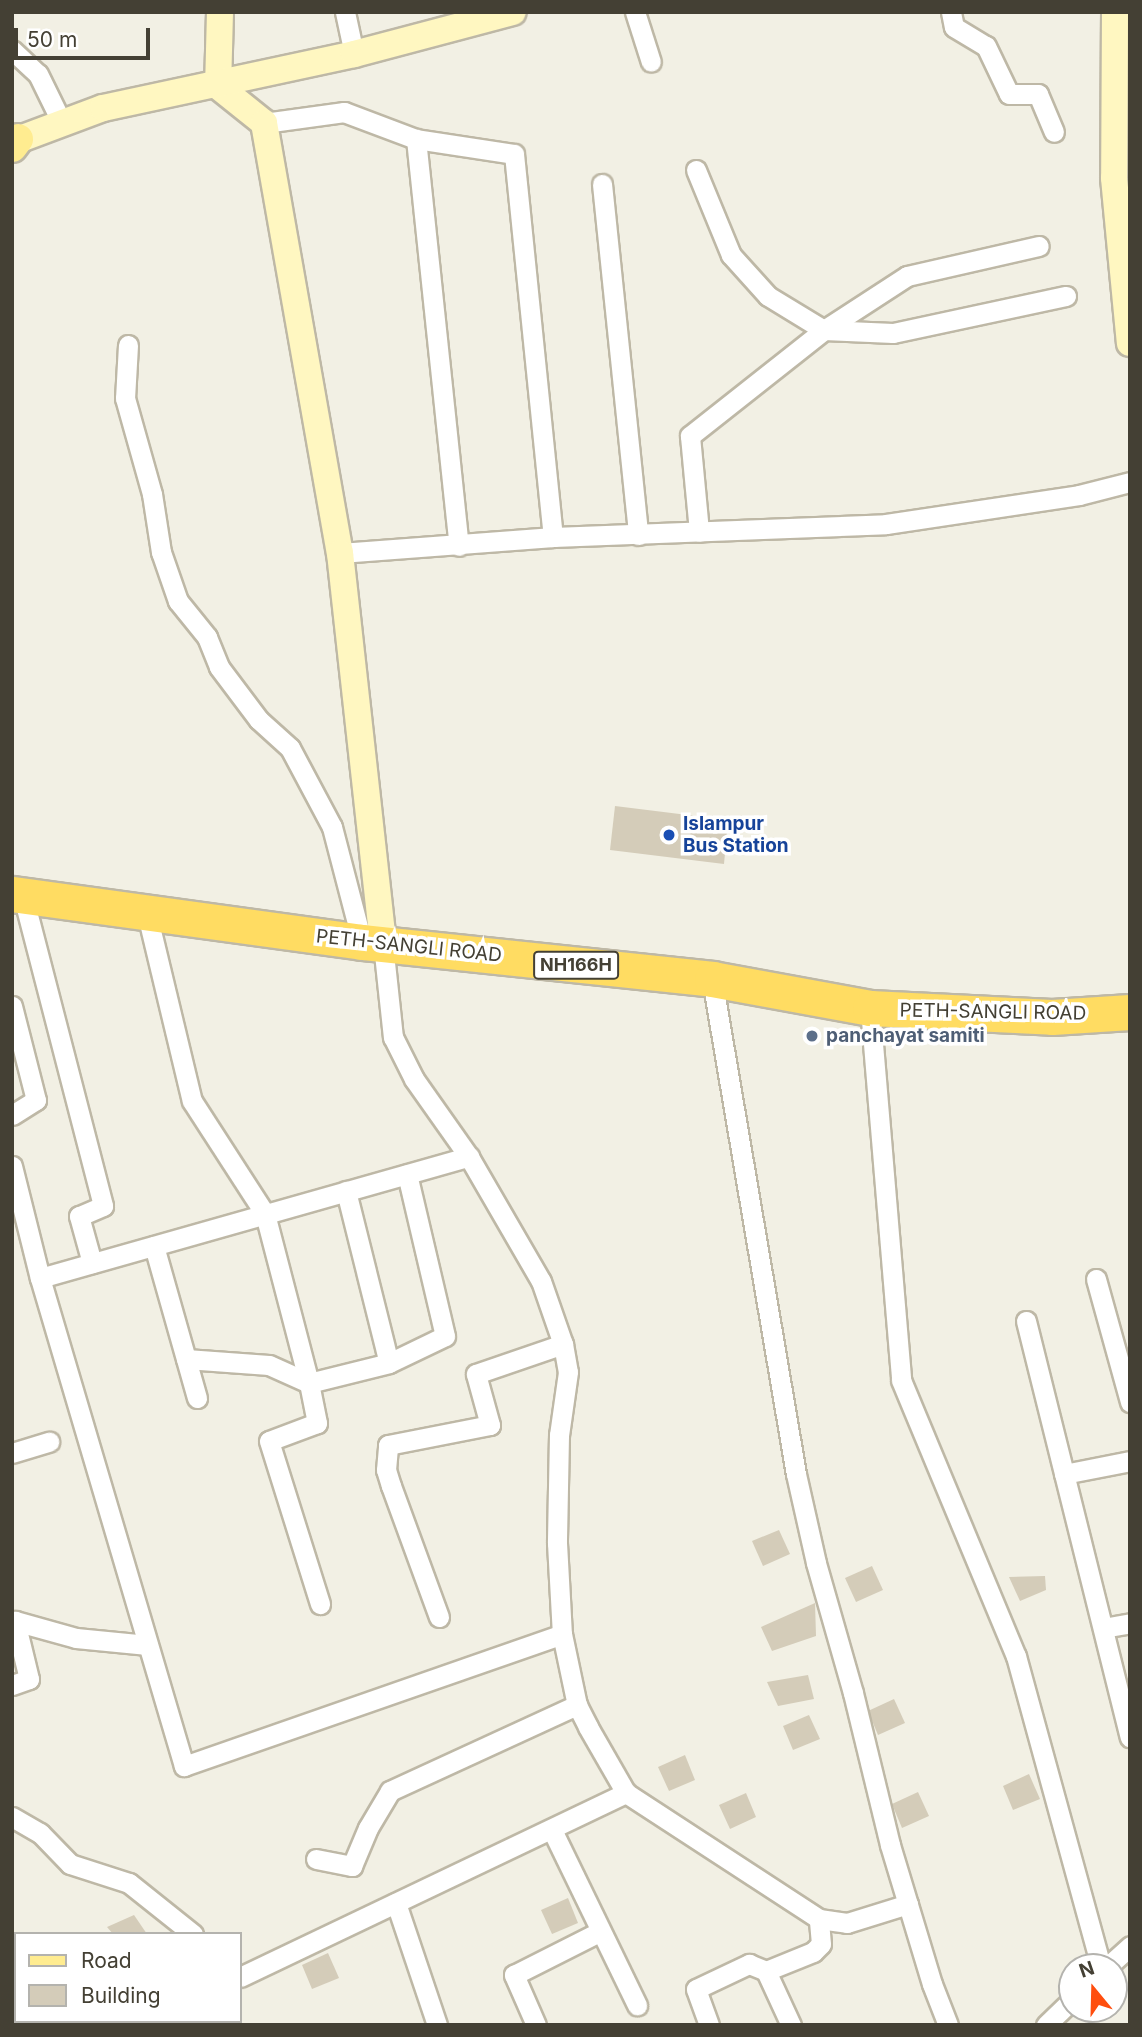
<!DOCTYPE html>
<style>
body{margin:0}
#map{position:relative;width:1142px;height:2037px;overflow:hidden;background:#f2f0e4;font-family:Inter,sans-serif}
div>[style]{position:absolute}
.building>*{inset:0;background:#d4ccb9}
.roads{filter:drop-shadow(2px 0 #beb8a6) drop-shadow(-2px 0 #beb8a6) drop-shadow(0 2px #beb8a6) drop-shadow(0 -2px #beb8a6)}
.street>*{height:19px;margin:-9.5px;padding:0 9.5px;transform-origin:9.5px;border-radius:9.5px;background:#fff}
.secondary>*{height:26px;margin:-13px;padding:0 13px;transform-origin:13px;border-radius:13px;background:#fff7c1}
.primary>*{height:30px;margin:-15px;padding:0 15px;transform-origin:15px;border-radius:15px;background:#ffec90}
.highway>*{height:35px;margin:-17.5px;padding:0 17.5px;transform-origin:17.5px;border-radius:17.5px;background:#ffdc62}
.dots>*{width:19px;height:19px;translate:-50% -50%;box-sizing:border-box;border:4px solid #fff;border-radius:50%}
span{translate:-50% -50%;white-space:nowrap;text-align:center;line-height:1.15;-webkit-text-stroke:7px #fff;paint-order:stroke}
.shield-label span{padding:2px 5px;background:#fff;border:2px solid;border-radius:5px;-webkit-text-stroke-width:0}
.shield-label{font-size:18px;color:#444034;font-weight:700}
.transit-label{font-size:19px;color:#164399;font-weight:700}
.left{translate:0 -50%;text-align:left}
.street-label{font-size:19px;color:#444034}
.service-label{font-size:19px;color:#4e5e75;font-weight:700}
.frame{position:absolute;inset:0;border:14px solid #444034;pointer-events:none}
.legend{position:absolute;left:14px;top:1932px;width:228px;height:91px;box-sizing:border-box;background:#fff;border:2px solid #b4b3ae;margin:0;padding:9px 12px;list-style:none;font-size:21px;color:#444034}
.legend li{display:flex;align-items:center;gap:14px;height:35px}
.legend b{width:35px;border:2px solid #b4b3ae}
.north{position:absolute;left:1058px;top:1953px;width:70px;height:70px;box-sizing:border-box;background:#fff;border:2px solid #b4b3ae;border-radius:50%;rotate:341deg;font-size:19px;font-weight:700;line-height:28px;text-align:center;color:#444034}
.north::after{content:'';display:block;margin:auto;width:24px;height:32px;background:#ff4e0e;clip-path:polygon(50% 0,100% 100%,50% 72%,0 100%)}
.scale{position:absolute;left:14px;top:28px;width:136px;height:32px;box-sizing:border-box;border:4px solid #444034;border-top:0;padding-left:9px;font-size:21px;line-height:24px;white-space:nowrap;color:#444034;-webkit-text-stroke:5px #fff;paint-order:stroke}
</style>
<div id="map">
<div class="building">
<i style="clip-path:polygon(615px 806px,728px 820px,724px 864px,610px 850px)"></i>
<i style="clip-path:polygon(779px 1530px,790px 1554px,763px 1566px,752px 1541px)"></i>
<i style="clip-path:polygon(872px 1566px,883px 1590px,856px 1602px,845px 1578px)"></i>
<i style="clip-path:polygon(1045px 1576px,1046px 1590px,1020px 1601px,1009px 1577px)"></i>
<i style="clip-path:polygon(815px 1603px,816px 1636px,772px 1651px,761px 1627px)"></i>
<i style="clip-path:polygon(808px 1675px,814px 1699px,778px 1706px,767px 1682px)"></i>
<i style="clip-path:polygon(894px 1699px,905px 1723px,878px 1735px,868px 1711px)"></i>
<i style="clip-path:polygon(809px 1715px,820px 1739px,793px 1750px,783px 1726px)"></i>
<i style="clip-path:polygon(685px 1755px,695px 1780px,669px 1791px,658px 1767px)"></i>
<i style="clip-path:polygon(1029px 1774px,1040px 1799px,1013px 1810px,1003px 1786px)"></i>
<i style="clip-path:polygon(918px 1792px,929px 1816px,902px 1828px,892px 1804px)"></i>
<i style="clip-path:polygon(746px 1793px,756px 1817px,730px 1829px,719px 1805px)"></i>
<i style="clip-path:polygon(568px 1898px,578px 1923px,552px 1934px,541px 1910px)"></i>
<i style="clip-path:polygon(134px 1915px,147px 1934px,113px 1934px,107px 1927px)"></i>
<i style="clip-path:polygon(328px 1953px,339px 1978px,312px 1989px,302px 1965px)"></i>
</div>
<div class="roads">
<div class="street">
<i style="left:345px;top:12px;width:43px;rotate:77.9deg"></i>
<i style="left:635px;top:12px;width:52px;rotate:72.3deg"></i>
<i style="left:951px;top:12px;width:15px;rotate:79deg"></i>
<i style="left:954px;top:27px;width:37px;rotate:31deg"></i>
<i style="left:986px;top:46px;width:53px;rotate:64.4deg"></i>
<i style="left:1009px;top:94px;width:29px"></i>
<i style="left:1038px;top:94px;width:41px;rotate:67.2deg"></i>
<i style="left:12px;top:50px;width:35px;rotate:43deg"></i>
<i style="left:38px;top:74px;width:52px;rotate:63.9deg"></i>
<i style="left:264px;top:123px;width:81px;rotate:-7.8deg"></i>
<i style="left:344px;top:112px;width:77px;rotate:20.6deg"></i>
<i style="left:416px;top:139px;width:99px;rotate:8.7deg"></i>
<i style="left:514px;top:154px;width:385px;rotate:84.2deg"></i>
<i style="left:416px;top:139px;width:409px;rotate:84deg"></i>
<i style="left:696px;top:170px;width:92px;rotate:67.6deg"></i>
<i style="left:731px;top:255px;width:55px;rotate:47.9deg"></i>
<i style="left:768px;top:296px;width:66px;rotate:31.3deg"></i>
<i style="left:824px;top:330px;width:171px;rotate:141.7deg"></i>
<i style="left:690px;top:436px;width:96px;rotate:84.6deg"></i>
<i style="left:602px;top:184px;width:353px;rotate:84.1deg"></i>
<i style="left:824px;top:330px;width:69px;rotate:2.5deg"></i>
<i style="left:893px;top:333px;width:177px;rotate:-12.1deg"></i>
<i style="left:824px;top:330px;width:99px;rotate:-33deg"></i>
<i style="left:907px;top:276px;width:135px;rotate:-12.8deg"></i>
<i style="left:128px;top:345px;width:53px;rotate:93.2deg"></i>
<i style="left:125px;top:398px;width:100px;rotate:74.3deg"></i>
<i style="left:152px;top:494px;width:59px;rotate:81.2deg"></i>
<i style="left:161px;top:552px;width:52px;rotate:70.9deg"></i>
<i style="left:178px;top:601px;width:46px;rotate:51.1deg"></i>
<i style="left:207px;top:637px;width:32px;rotate:68deg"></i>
<i style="left:219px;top:667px;width:66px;rotate:53deg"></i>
<i style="left:259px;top:720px;width:42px;rotate:42.1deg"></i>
<i style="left:290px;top:748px;width:89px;rotate:62deg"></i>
<i style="left:332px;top:827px;width:119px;rotate:75.4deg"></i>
<i style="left:340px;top:553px;width:214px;rotate:-4.3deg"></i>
<i style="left:553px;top:537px;width:333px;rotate:-2.2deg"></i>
<i style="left:886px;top:524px;width:195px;rotate:-8.5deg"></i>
<i style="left:1079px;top:495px;width:53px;rotate:-14.3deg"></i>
<i style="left:23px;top:896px;width:320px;rotate:75.5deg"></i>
<i style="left:103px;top:1206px;width:26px;rotate:157deg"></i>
<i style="left:79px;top:1216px;width:49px;rotate:74.5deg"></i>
<i style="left:147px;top:914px;width:192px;rotate:76.5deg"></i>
<i style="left:192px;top:1101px;width:135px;rotate:57.1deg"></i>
<i style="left:265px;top:1214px;width:175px;rotate:75.4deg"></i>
<i style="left:309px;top:1383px;width:41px;rotate:78.7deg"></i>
<i style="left:317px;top:1423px;width:51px;rotate:159.4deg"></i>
<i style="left:269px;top:1441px;width:171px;rotate:72.6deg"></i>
<i style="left:383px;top:944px;width:94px;rotate:83.9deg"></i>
<i style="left:393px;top:1037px;width:47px;rotate:63.4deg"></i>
<i style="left:414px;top:1079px;width:95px;rotate:54.8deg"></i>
<i style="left:469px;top:1157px;width:143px;rotate:59.9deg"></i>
<i style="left:541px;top:1281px;width:67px;rotate:70.8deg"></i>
<i style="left:563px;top:1344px;width:28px;rotate:80deg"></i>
<i style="left:568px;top:1372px;width:64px;rotate:98.1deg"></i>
<i style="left:559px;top:1435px;width:108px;rotate:91.1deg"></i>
<i style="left:557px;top:1543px;width:91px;rotate:86.9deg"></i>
<i style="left:562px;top:1634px;width:73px;rotate:78.1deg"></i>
<i style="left:577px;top:1705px;width:25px;rotate:63deg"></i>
<i style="left:588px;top:1727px;width:76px;rotate:60.1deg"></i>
<i style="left:626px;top:1793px;width:230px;rotate:33.1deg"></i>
<i style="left:819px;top:1919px;width:28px;rotate:8deg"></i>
<i style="left:847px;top:1923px;width:64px;rotate:-17.3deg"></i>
<i style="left:712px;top:979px;width:502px;rotate:80.37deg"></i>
<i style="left:796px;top:1474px;width:91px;rotate:77.3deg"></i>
<i style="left:816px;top:1563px;width:135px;rotate:74.1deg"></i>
<i style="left:853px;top:1693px;width:156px;rotate:76.3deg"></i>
<i style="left:890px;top:1845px;width:145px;rotate:73.2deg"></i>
<i style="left:932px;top:1984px;width:44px;rotate:68.7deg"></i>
<i style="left:12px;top:1006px;width:97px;rotate:75.7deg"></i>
<i style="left:36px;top:1100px;width:28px;rotate:148deg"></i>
<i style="left:870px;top:1008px;width:373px;rotate:85.2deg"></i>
<i style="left:901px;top:1380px;width:299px;rotate:67.4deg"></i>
<i style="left:1016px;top:1656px;width:322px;rotate:74.7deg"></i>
<i style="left:12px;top:1166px;width:115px;rotate:76deg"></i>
<i style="left:40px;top:1278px;width:509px;rotate:73.56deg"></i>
<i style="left:184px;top:1766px;width:400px;rotate:-19.2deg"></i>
<i style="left:346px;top:1191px;width:177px;rotate:76deg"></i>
<i style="left:154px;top:1246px;width:158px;rotate:74.2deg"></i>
<i style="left:40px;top:1278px;width:446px;rotate:-15.8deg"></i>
<i style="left:1096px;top:1279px;width:128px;rotate:74.5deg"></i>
<i style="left:1026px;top:1321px;width:429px;rotate:76deg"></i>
<i style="left:186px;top:1359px;width:83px;rotate:4.1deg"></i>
<i style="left:269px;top:1365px;width:44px;rotate:24.2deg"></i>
<i style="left:309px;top:1383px;width:82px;rotate:-14deg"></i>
<i style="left:389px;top:1363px;width:62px;rotate:-25.7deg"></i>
<i style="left:445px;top:1336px;width:166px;rotate:-103.2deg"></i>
<i style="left:12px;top:1453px;width:39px;rotate:-17deg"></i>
<i style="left:1064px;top:1474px;width:67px;rotate:-11.1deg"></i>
<i style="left:439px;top:1617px;width:140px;rotate:-110.1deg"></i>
<i style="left:391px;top:1486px;width:17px;rotate:-107deg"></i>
<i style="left:386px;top:1470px;width:25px;rotate:-85deg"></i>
<i style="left:388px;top:1445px;width:104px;rotate:-11.1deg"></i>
<i style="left:490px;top:1425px;width:53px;rotate:-105.4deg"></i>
<i style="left:476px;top:1374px;width:92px;rotate:-19deg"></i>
<i style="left:1103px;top:1628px;width:27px;rotate:-10deg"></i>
<i style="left:12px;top:1685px;width:18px;rotate:-19deg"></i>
<i style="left:29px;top:1679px;width:60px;rotate:-103.6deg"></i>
<i style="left:15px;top:1621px;width:63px;rotate:15.6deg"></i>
<i style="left:76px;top:1638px;width:72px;rotate:5.6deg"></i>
<i style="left:12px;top:1817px;width:32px;rotate:30deg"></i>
<i style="left:40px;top:1833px;width:43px;rotate:45.9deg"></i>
<i style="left:70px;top:1864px;width:62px;rotate:17.9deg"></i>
<i style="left:129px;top:1883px;width:82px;rotate:38.6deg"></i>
<i style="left:552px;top:1830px;width:195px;rotate:64.1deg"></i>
<i style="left:316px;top:1859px;width:37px;rotate:11deg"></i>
<i style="left:352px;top:1866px;width:41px;rotate:-67.2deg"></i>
<i style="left:368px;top:1828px;width:43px;rotate:-59.3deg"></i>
<i style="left:390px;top:1791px;width:206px;rotate:-24.7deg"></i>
<i style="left:396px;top:1903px;width:129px;rotate:71.4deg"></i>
<i style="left:1107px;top:1967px;width:31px;rotate:-42deg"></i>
<i style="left:766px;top:1971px;width:60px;rotate:65.2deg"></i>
<i style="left:240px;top:1977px;width:428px;rotate:-25.5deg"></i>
<i style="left:165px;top:2025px;width:4px;rotate:-63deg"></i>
<i style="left:536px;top:2025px;width:55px;rotate:-113.7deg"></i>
<i style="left:514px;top:1975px;width:97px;rotate:-26.8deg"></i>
<i style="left:709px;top:2025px;width:38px;rotate:-110deg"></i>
<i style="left:696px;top:1989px;width:59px;rotate:-25.3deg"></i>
<i style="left:749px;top:1964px;width:18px;rotate:22deg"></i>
<i style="left:766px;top:1971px;width:51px;rotate:-22deg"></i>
<i style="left:813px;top:1952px;width:11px;rotate:-45deg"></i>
<i style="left:821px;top:1944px;width:25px;rotate:-95deg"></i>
<i style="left:1046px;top:2025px;width:36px;rotate:-44deg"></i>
</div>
<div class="secondary">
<i style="left:220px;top:12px;width:74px;rotate:91.5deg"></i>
<i style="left:218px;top:86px;width:59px;rotate:38.8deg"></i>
<i style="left:264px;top:123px;width:437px;rotate:80deg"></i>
<i style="left:340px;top:553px;width:393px;rotate:83.7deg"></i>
<i style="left:1115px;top:12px;width:166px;rotate:90.3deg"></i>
<i style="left:1114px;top:178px;width:166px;rotate:84.5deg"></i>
<i style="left:12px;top:142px;width:97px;rotate:-20.5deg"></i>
<i style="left:103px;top:108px;width:257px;rotate:-12.1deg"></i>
<i style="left:354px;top:54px;width:164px;rotate:-14.8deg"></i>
</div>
<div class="primary">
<i style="left:12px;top:147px;width:10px;rotate:-53deg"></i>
</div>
<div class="highway">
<i style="left:12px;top:894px;width:353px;rotate:7.8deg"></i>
<i style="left:362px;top:942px;width:352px;rotate:6deg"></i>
<i style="left:712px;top:979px;width:161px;rotate:10.4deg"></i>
<i style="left:870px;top:1008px;width:182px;rotate:2.8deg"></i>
<i style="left:1052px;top:1017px;width:78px;rotate:-3.7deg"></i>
</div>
</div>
<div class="dots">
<i style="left:669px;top:835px;background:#1a4fb4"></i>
<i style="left:812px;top:1036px;background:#5c6f8a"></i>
</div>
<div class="shield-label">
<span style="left:576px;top:965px">NH166H</span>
</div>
<div class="transit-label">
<span class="left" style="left:683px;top:835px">Islampur<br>Bus Station</span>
</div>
<div class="street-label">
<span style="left:409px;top:946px;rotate:6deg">PETH-SANGLI ROAD</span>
<span style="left:993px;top:1012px;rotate:1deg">PETH-SANGLI ROAD</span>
</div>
<div class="service-label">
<span class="left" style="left:826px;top:1036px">panchayat samiti</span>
</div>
<div class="frame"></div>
<ul class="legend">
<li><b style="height:9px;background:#ffec90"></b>Road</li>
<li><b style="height:19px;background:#d4ccb9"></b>Building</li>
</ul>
<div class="north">N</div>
<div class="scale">50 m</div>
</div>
